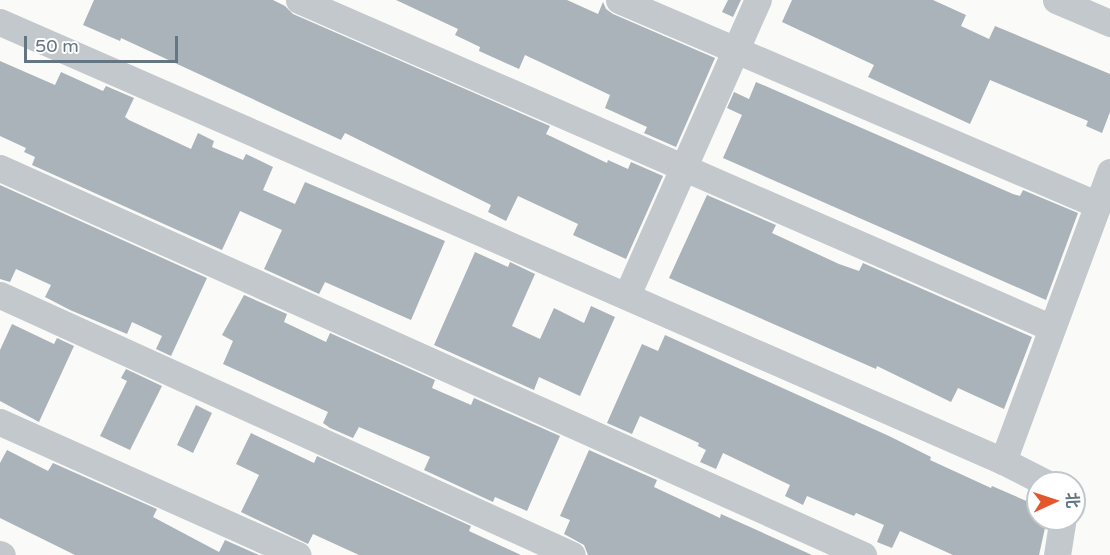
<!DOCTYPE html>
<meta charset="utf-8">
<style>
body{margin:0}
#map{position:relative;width:1110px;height:555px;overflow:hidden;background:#fafaf8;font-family:"Varela Round","Noto Sans SC",sans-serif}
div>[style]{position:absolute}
.building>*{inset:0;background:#aab3b9}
.minor>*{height:27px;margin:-13.5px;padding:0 13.5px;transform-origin:13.5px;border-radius:13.5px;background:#c3c8cc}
span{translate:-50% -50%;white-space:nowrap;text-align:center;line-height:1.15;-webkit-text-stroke:6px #fff;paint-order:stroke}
.north{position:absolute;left:1026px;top:471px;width:60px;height:60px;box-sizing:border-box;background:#fff;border:2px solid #c1c8cd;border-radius:50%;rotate:87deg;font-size:16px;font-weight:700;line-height:24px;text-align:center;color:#657683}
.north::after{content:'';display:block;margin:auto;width:21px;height:27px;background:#e4572e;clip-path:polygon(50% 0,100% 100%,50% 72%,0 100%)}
.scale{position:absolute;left:24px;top:36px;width:154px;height:27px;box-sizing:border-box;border:3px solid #657683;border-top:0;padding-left:8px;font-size:18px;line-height:21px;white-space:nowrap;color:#657683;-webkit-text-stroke:4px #fff;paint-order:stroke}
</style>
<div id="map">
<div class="building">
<i style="clip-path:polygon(94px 0,273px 0,285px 6px,293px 14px,550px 126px,546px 134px,607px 163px,608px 160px,628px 169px,631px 162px,663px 176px,626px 259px,573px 235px,578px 224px,518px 196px,506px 221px,488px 212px,491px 205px,345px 133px,341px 140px,121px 38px,120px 41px,83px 25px)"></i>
<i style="clip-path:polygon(396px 0,567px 0,598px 14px,603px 2px,606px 9px,613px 14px,715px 58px,676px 147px,644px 133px,647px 127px,605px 108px,610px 95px,525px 55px,519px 69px,479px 51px,480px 47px,455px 35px,458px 29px)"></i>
<i style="clip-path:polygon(728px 0,741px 0,733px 17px,722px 12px)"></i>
<i style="clip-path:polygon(792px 0,933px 0,966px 15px,961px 26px,989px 39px,995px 26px,1110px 74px,1110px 112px,1102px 133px,1086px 126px,1088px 121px,990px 80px,970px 124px,868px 77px,874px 65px,782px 22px)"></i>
<i style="clip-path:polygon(0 61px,55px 85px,61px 72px,103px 91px,106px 86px,134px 98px,125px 117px,129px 120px,191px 149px,198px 133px,214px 141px,212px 147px,243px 160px,246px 154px,273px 167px,263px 190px,295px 204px,305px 182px,445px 241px,411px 320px,325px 282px,319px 294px,264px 269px,282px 230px,240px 211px,222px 250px,32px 165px,35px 157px,24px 152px,26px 148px,0 136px)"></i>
<i style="clip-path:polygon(756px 82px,1013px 194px,1020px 196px,1023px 190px,1078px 213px,1046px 300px,723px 158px,742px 115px,727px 108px,734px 92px,749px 99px)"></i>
<i style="clip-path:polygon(0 185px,207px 278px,171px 356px,156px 349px,162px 336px,132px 322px,127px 334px,70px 310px,45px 297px,51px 285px,16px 269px,10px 282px,0 279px)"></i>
<i style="clip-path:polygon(707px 195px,776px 225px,772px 233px,839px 264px,859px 271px,863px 263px,1032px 337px,1004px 409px,958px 388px,951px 402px,877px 366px,876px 369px,669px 278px)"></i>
<i style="clip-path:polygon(475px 252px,508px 267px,510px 262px,535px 274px,512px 326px,540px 339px,554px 308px,584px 323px,591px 306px,615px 317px,580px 396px,539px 377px,534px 390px,434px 345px)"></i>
<i style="clip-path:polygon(244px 295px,287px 314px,284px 322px,326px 342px,330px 333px,435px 380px,432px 388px,471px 405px,474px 398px,560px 436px,527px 511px,495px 497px,493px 502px,424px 470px,430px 457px,359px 427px,353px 438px,330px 428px,323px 423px,328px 412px,223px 364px,233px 341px,222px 335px)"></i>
<i style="clip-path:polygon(12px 324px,54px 344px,57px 338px,74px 346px,39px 422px,0 401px,0 350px)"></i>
<i style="clip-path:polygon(665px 335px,889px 436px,931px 457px,930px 460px,991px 488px,992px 486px,1038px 506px,1038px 519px,1047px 519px,1039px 555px,953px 555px,900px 531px,892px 548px,877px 542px,884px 525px,856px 513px,854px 516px,807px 496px,803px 505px,785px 496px,790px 485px,723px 453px,716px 469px,700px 462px,706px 450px,698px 446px,699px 443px,640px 416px,632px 434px,607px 423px,642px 344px,658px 351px)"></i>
<i style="clip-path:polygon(126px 369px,162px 386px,130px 450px,100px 436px,127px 381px,121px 378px)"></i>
<i style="clip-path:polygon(196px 405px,212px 413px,193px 453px,177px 445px)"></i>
<i style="clip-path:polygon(251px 433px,314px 463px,317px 456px,471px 526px,469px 531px,521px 555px,359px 555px,313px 534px,308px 544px,241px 512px,259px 475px,236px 464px)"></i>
<i style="clip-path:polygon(7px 450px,48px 471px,53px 463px,157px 509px,153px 517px,219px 552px,225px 540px,259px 555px,75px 555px,0 518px,0 463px)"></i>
<i style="clip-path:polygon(589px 450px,657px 480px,654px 487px,720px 518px,721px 514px,812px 555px,588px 555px,584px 545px,564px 534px,570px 520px,560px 516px)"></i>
</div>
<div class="minor">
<i style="left:299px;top:0;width:821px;rotate:23.54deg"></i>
<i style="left:619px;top:0;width:519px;rotate:23.16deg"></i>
<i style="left:1056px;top:0;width:59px;rotate:23.1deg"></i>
<i style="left:0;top:22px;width:1095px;rotate:23.64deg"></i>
<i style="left:1003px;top:461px;width:48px;rotate:27.1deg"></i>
<i style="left:0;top:168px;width:946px;rotate:24.15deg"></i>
<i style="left:0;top:295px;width:628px;rotate:24.44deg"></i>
<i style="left:627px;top:295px;width:323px;rotate:-66.1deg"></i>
<i style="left:0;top:422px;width:326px;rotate:24.1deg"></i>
<i style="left:1003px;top:461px;width:308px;rotate:-69.7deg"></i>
<i style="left:0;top:554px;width:2px;rotate:27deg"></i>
<i style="left:1057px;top:555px;width:36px;rotate:-81deg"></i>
</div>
<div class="north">北</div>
<div class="scale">50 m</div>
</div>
